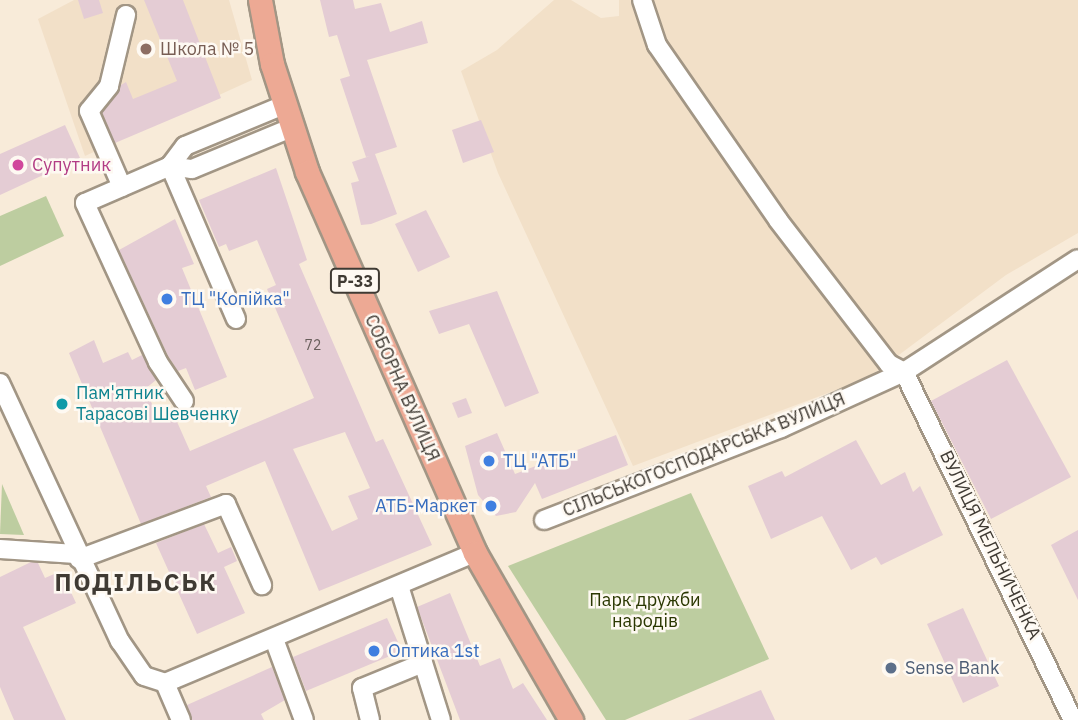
<!DOCTYPE html>
<meta charset="utf-8">
<style>
body{margin:0}
#map{position:relative;width:1078px;height:720px;overflow:hidden;background:#f8ebd9;font-family:"IBM Plex Sans",sans-serif}
div>[style]{position:absolute}
.built>*{inset:0;background:#f2e0c8}
.green>*{inset:0;background:#bdcda0}
.building>*{inset:0;background:#e4ccd4}
.roads{filter:drop-shadow(2px 0 #a29685) drop-shadow(-2px 0 #a29685) drop-shadow(0 2px #a29685) drop-shadow(0 -2px #a29685)}
.minor>*{height:18px;margin:-9px;padding:0 9px;transform-origin:9px;border-radius:9px;background:#fff}
.major>*{height:23px;margin:-11.5px;padding:0 11.5px;transform-origin:11.5px;border-radius:11.5px;background:#eda994}
.dots>*{width:19px;height:19px;translate:-50% -50%;box-sizing:border-box;border:4px solid #fef9f2;border-radius:50%}
span{translate:-50% -50%;white-space:nowrap;text-align:center;line-height:1.15;-webkit-text-stroke:5px #fef9f2;paint-order:stroke}
.number-label{font-size:14px;color:#685e5b}
.number-label span{-webkit-text-stroke-width:0}
.shield-label span{padding:2px 5px;background:#fef9f2;border:2px solid;border-radius:5px;-webkit-text-stroke-width:0}
.shield-label{font-size:16px;color:#3f3a33;font-weight:700}
.education-label{font-size:18px;color:#785e54}
.left{translate:0 -50%;text-align:left}
.hotel-label{font-size:18px;color:#b23c85}
.shop-label{font-size:18px;color:#366cbe}
.right{translate:-100% -50%;text-align:right}
.street-label{font-size:18px;color:#3f3a33}
.culture-label{font-size:18px;color:#0d838f}
.park-label{font-size:18px;color:#2a3701}
.service-label{font-size:18px;color:#4e5e75}
.district-label{font-size:24px;color:#3f3a33;font-weight:700;letter-spacing:2px}
</style>
<div id="map">
<div class="built">
<i style="clip-path:polygon(74px 0,229px 0,252px 80px,85px 156px,38px 19px)"></i>
<i style="clip-path:polygon(554px 0,571px 0,601px 18px,619px 16px,619px 0,1078px 0,1078px 233px,1006px 275px,868px 378px,633px 466px,498px 173px,461px 71px,497px 50px)"></i>
</div>
<div class="green">
<i style="clip-path:polygon(46px 196px,64px 236px,0 266px,0 216px)"></i>
<i style="clip-path:polygon(2px 484px,24px 535px,0 534px)"></i>
<i style="clip-path:polygon(691px 493px,769px 659px,625px 720px,606px 720px,508px 566px)"></i>
</div>
<div class="building">
<i style="clip-path:polygon(78px 0,99px 0,103px 13px,84px 19px)"></i>
<i style="clip-path:polygon(144px 0,183px 0,221px 98px,115px 143px,102px 113px,121px 85px,126px 82px,133px 99px,177px 81px)"></i>
<i style="clip-path:polygon(320px 0,353px 0,355px 9px,381px 3px,390px 32px,422px 21px,428px 43px,367px 60px,397px 147px,375px 154px,397px 214px,371px 224px,361px 225px,351px 183px,359px 181px,352px 162px,370px 156px,366px 157px,340px 79px,350px 76px,337px 35px,329px 37px)"></i>
<i style="clip-path:polygon(481px 120px,494px 152px,463px 163px,452px 130px)"></i>
<i style="clip-path:polygon(65px 125px,80px 158px,0 195px,0 154px)"></i>
<i style="clip-path:polygon(evenodd,276px 168px,307px 260px,299px 264px,376px 442px,383px 439px,432px 545px,319px 591px,265px 461px,206px 486px,211px 497px,141px 524px,69px 353px,94px 340px,103px 363px,128px 352px,132px 360px,142px 355px,156px 380px,145px 389px,160px 421px,174px 415px,190px 451px,314px 398px,267px 289px,276px 285px,257px 240px,229px 251px,226px 244px,219px 247px,199px 200px,276px 168px,345px 432px,370px 488px,348px 496px,358px 519px,332px 531px,293px 449px,345px 432px)"></i>
<i style="clip-path:polygon(426px 210px,450px 257px,418px 272px,395px 224px)"></i>
<i style="clip-path:polygon(175px 219px,194px 264px,182px 268px,227px 377px,195px 390px,186px 368px,178px 371px,168px 356px,119px 250px)"></i>
<i style="clip-path:polygon(497px 291px,539px 393px,505px 407px,469px 324px,439px 334px,429px 311px)"></i>
<i style="clip-path:polygon(1007px 360px,1071px 477px,991px 519px,931px 401px)"></i>
<i style="clip-path:polygon(466px 398px,472px 413px,458px 418px,452px 403px)"></i>
<i style="clip-path:polygon(497px 433px,515px 474px,616px 435px,628px 465px,542px 499px,535px 483px,516px 512px,496px 516px,478px 495px,465px 446px)"></i>
<i style="clip-path:polygon(856px 440px,881px 485px,905px 472px,913px 492px,920px 486px,943px 535px,881px 565px,876px 557px,851px 570px,822px 516px,771px 539px,748px 486px,782px 471px,785px 477px)"></i>
<i style="clip-path:polygon(204px 524px,218px 553px,231px 547px,237px 561px,224px 567px,245px 613px,197px 634px,156px 543px)"></i>
<i style="clip-path:polygon(1078px 530px,1078px 600px,1051px 545px)"></i>
<i style="clip-path:polygon(31px 562px,38px 563px,45px 578px,61px 571px,76px 603px,23px 627px,66px 720px,14px 720px,0 687px,0 577px)"></i>
<i style="clip-path:polygon(450px 593px,480px 666px,500px 658px,513px 689px,523px 683px,547px 720px,460px 720px,417px 607px)"></i>
<i style="clip-path:polygon(963px 608px,999px 686px,963px 703px,927px 624px)"></i>
<i style="clip-path:polygon(387px 618px,402px 651px,306px 691px,293px 657px)"></i>
<i style="clip-path:polygon(272px 667px,285px 700px,261px 714px,264px 720px,192px 720px,187px 705px)"></i>
<i style="clip-path:polygon(761px 690px,775px 720px,688px 720px)"></i>
</div>
<div class="roads">
<div class="minor">
<i style="left:642px;top:0;width:47px;rotate:71.6deg"></i>
<i style="left:657px;top:45px;width:213px;rotate:55.3deg"></i>
<i style="left:778px;top:220px;width:182px;rotate:52.4deg"></i>
<i style="left:889px;top:364px;width:17px;rotate:28deg"></i>
<i style="left:904px;top:372px;width:387px;rotate:64.1deg"></i>
<i style="left:122px;top:187px;width:83px;rotate:-113.5deg"></i>
<i style="left:89px;top:111px;width:32px;rotate:-51deg"></i>
<i style="left:109px;top:86px;width:73px;rotate:-76.5deg"></i>
<i style="left:236px;top:319px;width:167px;rotate:-113.3deg"></i>
<i style="left:170px;top:166px;width:25px;rotate:-53deg"></i>
<i style="left:185px;top:146px;width:107px;rotate:-22.5deg"></i>
<i style="left:0;top:383px;width:285px;rotate:65.1deg"></i>
<i style="left:120px;top:641px;width:42px;rotate:55.6deg"></i>
<i style="left:144px;top:676px;width:22px;rotate:18deg"></i>
<i style="left:165px;top:683px;width:336px;rotate:-22.8deg"></i>
<i style="left:184px;top:401px;width:47px;rotate:-123.7deg"></i>
<i style="left:158px;top:362px;width:175px;rotate:-114.7deg"></i>
<i style="left:85px;top:203px;width:93px;rotate:-23.5deg"></i>
<i style="left:170px;top:166px;width:22px;rotate:8deg"></i>
<i style="left:192px;top:169px;width:107px;rotate:-22.5deg"></i>
<i style="left:544px;top:520px;width:254px;rotate:-21.2deg"></i>
<i style="left:781px;top:428px;width:135px;rotate:-24.5deg"></i>
<i style="left:904px;top:372px;width:207px;rotate:-33deg"></i>
<i style="left:0;top:549px;width:76px;rotate:3.8deg"></i>
<i style="left:79px;top:559px;width:157px;rotate:-20.5deg"></i>
<i style="left:226px;top:504px;width:89px;rotate:66deg"></i>
<i style="left:399px;top:586px;width:140px;rotate:72.6deg"></i>
<i style="left:274px;top:639px;width:86px;rotate:69.7deg"></i>
<i style="left:165px;top:683px;width:40px;rotate:66.6deg"></i>
<i style="left:370px;top:720px;width:33px;rotate:-104deg"></i>
<i style="left:362px;top:688px;width:66px;rotate:-22.3deg"></i>
</div>
<div class="major">
<i style="left:260px;top:0;width:65px;rotate:79.4deg"></i>
<i style="left:272px;top:64px;width:114px;rotate:72deg"></i>
<i style="left:307px;top:172px;width:416px;rotate:66.2deg"></i>
<i style="left:475px;top:553px;width:193px;rotate:60.1deg"></i>
</div>
</div>
<div class="dots">
<i style="left:146px;top:49px;background:#8d6e63"></i>
<i style="left:18px;top:165px;background:#d1479c"></i>
<i style="left:167px;top:299px;background:#3f7fe0"></i>
<i style="left:62px;top:404px;background:#0f9aa8"></i>
<i style="left:489px;top:461px;background:#3f7fe0"></i>
<i style="left:491px;top:506px;background:#3f7fe0"></i>
<i style="left:374px;top:651px;background:#3f7fe0"></i>
<i style="left:891px;top:668px;background:#5c6f8a"></i>
</div>
<div class="number-label">
<span style="left:313px;top:345px">72</span>
</div>
<div class="shield-label">
<span style="left:355px;top:281px">Р-33</span>
</div>
<div class="education-label">
<span class="left" style="left:160px;top:49px">Школа № 5</span>
</div>
<div class="hotel-label">
<span class="left" style="left:32px;top:165px">Супутник</span>
</div>
<div class="shop-label">
<span class="left" style="left:181px;top:299px">ТЦ "Копійка"</span>
<span class="left" style="left:503px;top:461px">ТЦ "АТБ"</span>
<span class="right" style="left:477px;top:506px">АТБ-Маркет</span>
<span class="left" style="left:388px;top:651px">Оптика 1st</span>
</div>
<div class="street-label">
<span style="left:402px;top:388px;rotate:66deg">СОБОРНА ВУЛИЦЯ</span>
<span style="left:704px;top:455px;rotate:-22deg">СІЛЬСЬКОГОСПОДАРСЬКА ВУЛИЦЯ</span>
<span style="left:990px;top:545px;rotate:64deg">ВУЛИЦЯ МЕЛЬНИЧЕНКА</span>
</div>
<div class="culture-label">
<span class="left" style="left:76px;top:404px">Пам'ятник<br>Тарасові Шевченку</span>
</div>
<div class="park-label">
<span style="left:645px;top:611px">Парк дружби<br>народів</span>
</div>
<div class="service-label">
<span class="left" style="left:905px;top:668px">Sense Bank</span>
</div>
<div class="district-label">
<span style="left:136px;top:583px">ПОДІЛЬСЬК</span>
</div>
</div>
